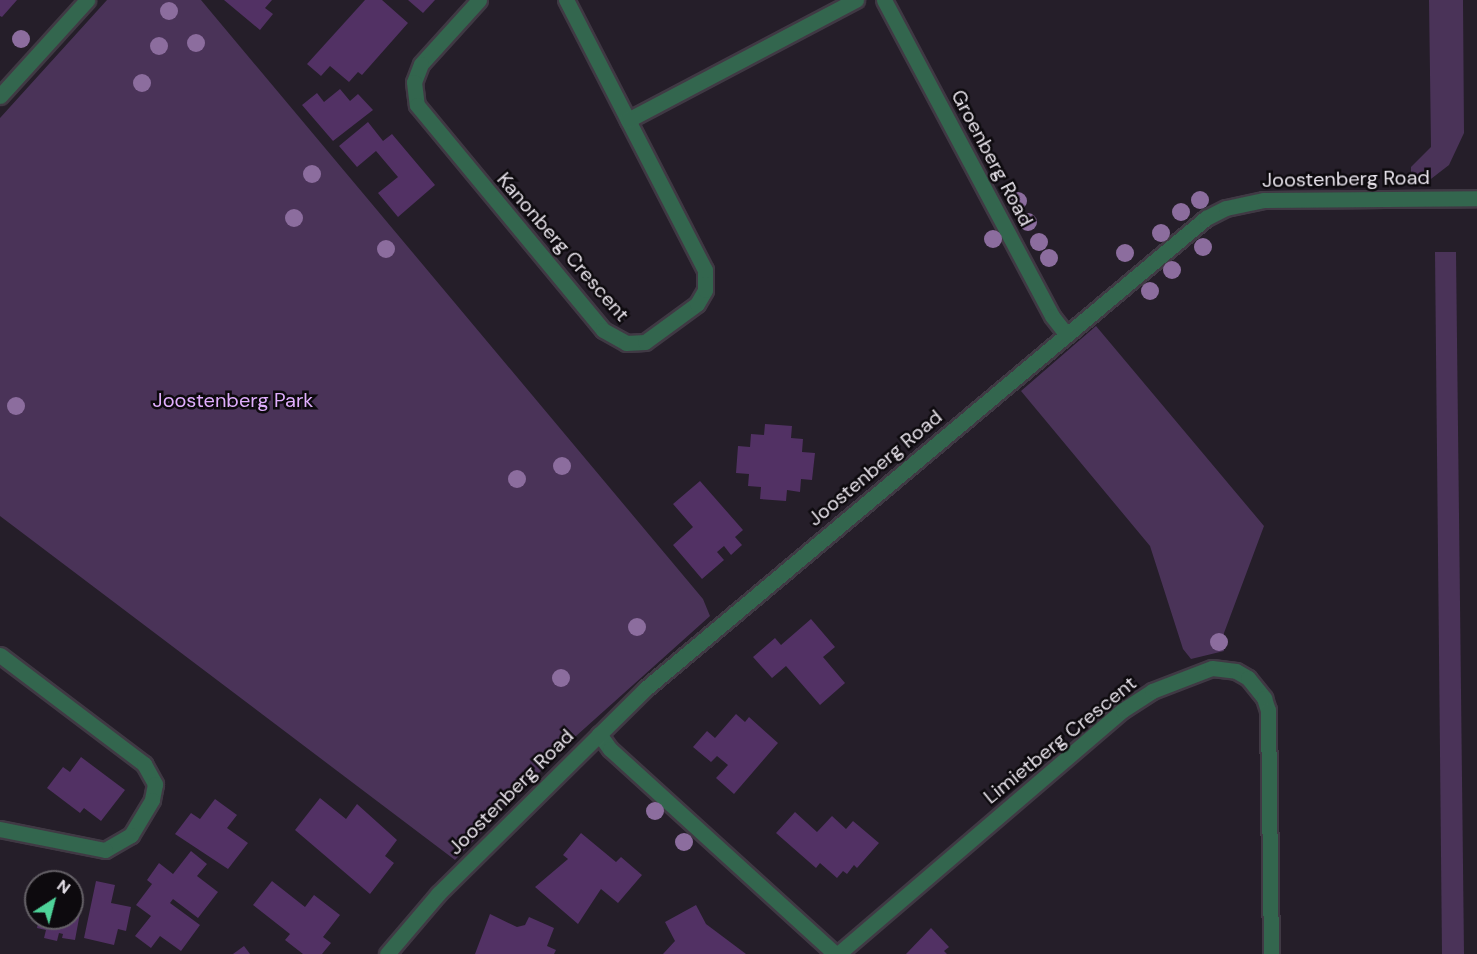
<!DOCTYPE html>
<style>
body{margin:0}
#map{position:relative;width:1477px;height:954px;overflow:hidden;background:#251e29;font-family:"DM Sans",sans-serif}
div>[style]{position:absolute}
.green>*{inset:0;background:#4a3358}
.building>*{inset:0;background:#523164}
.roads{filter:drop-shadow(2px 0 #403944) drop-shadow(-2px 0 #403944) drop-shadow(0 2px #403944) drop-shadow(0 -2px #403944)}
.minor>*{height:15px;margin:-7.5px;padding:0 7.5px;transform-origin:7.5px;border-radius:7.5px;background:#33664e}
.trees>*{width:18px;height:18px;margin:-9px;border-radius:50%;background:#8c6d9e}
span{translate:-50% -50%;white-space:nowrap;text-align:center;line-height:1.15;-webkit-text-stroke:5px #0d0a0e;paint-order:stroke}
.street-label{font-size:20px;color:#e6e1e9}
.park-label{font-size:20px;color:#e0aefd}
.north{position:absolute;left:24px;top:870px;width:60px;height:60px;box-sizing:border-box;background:#0d0a0e;border:2px solid #646066;border-radius:50%;rotate:36deg;font-size:16px;font-weight:700;line-height:24px;text-align:center;color:#e6e1e9}
.north::after{content:'';display:block;margin:auto;width:21px;height:27px;background:#4ed399;clip-path:polygon(50% 0,100% 100%,50% 72%,0 100%)}
</style>
<div id="map">
<div class="green">
<i style="clip-path:polygon(107px 0,201px 0,703px 599px,710px 616px,566px 745px,455px 860px,0 516px,0 118px)"></i>
<i style="clip-path:polygon(1429px 0,1463px 0,1464px 133px,1449px 165px,1427px 182px,1411px 187px,1411px 167px,1431px 147px)"></i>
<i style="clip-path:polygon(1435px 252px,1456px 252px,1464px 954px,1442px 954px)"></i>
<i style="clip-path:polygon(1096px 326px,1264px 526px,1224px 633px,1224px 651px,1191px 659px,1183px 649px,1150px 546px,1021px 391px)"></i>
</div>
<div class="building">
<i style="clip-path:polygon(0 0,17px 0,2px 17px,0 16px)"></i>
<i style="clip-path:polygon(224px 0,272px 0,265px 8px,273px 14px,260px 30px)"></i>
<i style="clip-path:polygon(365px 0,382px 0,408px 23px,362px 75px,358px 72px,349px 82px,330px 66px,321px 76px,307px 64px)"></i>
<i style="clip-path:polygon(408px 0,435px 0,423px 13px)"></i>
<i style="clip-path:polygon(340px 89px,350px 101px,358px 94px,373px 110px,333px 141px,302px 105px,317px 93px,324px 102px)"></i>
<i style="clip-path:polygon(368px 122px,383px 141px,392px 134px,435px 185px,398px 217px,378px 193px,398px 177px,376px 151px,357px 167px,339px 146px)"></i>
<i style="clip-path:polygon(765px 424px,792px 426px,791px 438px,803px 439px,802px 452px,815px 453px,812px 480px,801px 479px,800px 492px,787px 490px,786px 501px,760px 499px,761px 487px,748px 486px,749px 474px,736px 473px,738px 446px,750px 447px,751px 434px,764px 435px)"></i>
<i style="clip-path:polygon(700px 481px,743px 530px,735px 537px,742px 545px,731px 555px,724px 546px,717px 552px,724px 560px,702px 579px,673px 545px,693px 527px,673px 504px)"></i>
<i style="clip-path:polygon(811px 619px,835px 647px,823px 657px,845px 683px,820px 705px,786px 666px,772px 678px,753px 657px,775px 638px,781px 645px)"></i>
<i style="clip-path:polygon(736px 714px,745px 722px,749px 717px,778px 743px,734px 794px,716px 778px,728px 765px,717px 756px,711px 762px,693px 747px,707px 731px,715px 738px)"></i>
<i style="clip-path:polygon(81px 757px,125px 790px,101px 821px,84px 808px,80px 813px,47px 788px,63px 767px,70px 772px)"></i>
<i style="clip-path:polygon(320px 798px,346px 819px,357px 804px,397px 840px,385px 856px,394px 863px,370px 894px,295px 830px)"></i>
<i style="clip-path:polygon(215px 799px,237px 815px,227px 828px,248px 843px,228px 869px,175px 834px,191px 813px,200px 819px)"></i>
<i style="clip-path:polygon(795px 812px,817px 832px,832px 816px,846px 829px,853px 821px,879px 843px,857px 868px,854px 865px,847px 874px,843px 871px,837px 878px,820px 863px,816px 868px,776px 833px)"></i>
<i style="clip-path:polygon(581px 833px,616px 862px,621px 857px,642px 875px,618px 903px,601px 889px,578px 924px,535px 887px,568px 859px,563px 855px)"></i>
<i style="clip-path:polygon(191px 851px,207px 864px,197px 876px,218px 892px,198px 918px,173px 899px,170px 903px,200px 925px,181px 951px,160px 936px,151px 948px,135px 936px,151px 916px,136px 905px,152px 884px,147px 880px,159px 863px,173px 874px)"></i>
<i style="clip-path:polygon(49px 872px,66px 875px,65px 882px,47px 882px)"></i>
<i style="clip-path:polygon(96px 881px,115px 885px,111px 903px,131px 907px,126px 931px,118px 929px,114px 945px,84px 938px)"></i>
<i style="clip-path:polygon(272px 881px,305px 907px,314px 895px,340px 915px,323px 937px,331px 943px,322px 954px,303px 954px,285px 940px,290px 934px,253px 905px)"></i>
<i style="clip-path:polygon(72px 894px,83px 897px,75px 940px,62px 938px,63px 934px,59px 933px,57px 941px,44px 938px,46px 930px,37px 928px,39px 918px,72px 918px)"></i>
<i style="clip-path:polygon(696px 905px,706px 924px,746px 954px,663px 954px,675px 941px,665px 922px)"></i>
<i style="clip-path:polygon(490px 914px,517px 927px,525px 925px,529px 917px,554px 928px,547px 946px,556px 950px,554px 954px,475px 954px)"></i>
<i style="clip-path:polygon(931px 928px,949px 947px,944px 951px,947px 954px,906px 954px)"></i>
<i style="clip-path:polygon(244px 946px,250px 954px,233px 954px)"></i>
</div>
<div class="roads">
<div class="minor">
<i style="left:479px;top:0;width:86px;rotate:132.2deg"></i>
<i style="left:421px;top:64px;width:19px;rotate:111deg"></i>
<i style="left:414px;top:82px;width:23px;rotate:83deg"></i>
<i style="left:417px;top:105px;width:292px;rotate:50.4deg"></i>
<i style="left:603px;top:330px;width:26px;rotate:29deg"></i>
<i style="left:626px;top:343px;width:19px;rotate:-3deg"></i>
<i style="left:645px;top:342px;width:64px;rotate:-36.2deg"></i>
<i style="left:697px;top:304px;width:16px;rotate:-60deg"></i>
<i style="left:705px;top:290px;width:20px;rotate:-90deg"></i>
<i style="left:705px;top:270px;width:304px;rotate:-117.2deg"></i>
<i style="left:884px;top:0;width:358px;rotate:62deg"></i>
<i style="left:1052px;top:316px;width:23px;rotate:52deg"></i>
<i style="left:0;top:96px;width:130px;rotate:-47.8deg"></i>
<i style="left:628px;top:120px;width:258px;rotate:-27.8deg"></i>
<i style="left:0;top:655px;width:181px;rotate:37.1deg"></i>
<i style="left:144px;top:764px;width:23px;rotate:61deg"></i>
<i style="left:155px;top:784px;width:16px;rotate:101deg"></i>
<i style="left:152px;top:800px;width:41px;rotate:121deg"></i>
<i style="left:131px;top:835px;width:30px;rotate:150deg"></i>
<i style="left:105px;top:850px;width:107px;rotate:-168.7deg"></i>
<i style="left:599px;top:734px;width:19px;rotate:54deg"></i>
<i style="left:610px;top:749px;width:304px;rotate:42.3deg"></i>
<i style="left:387px;top:954px;width:79px;rotate:-49.6deg"></i>
<i style="left:438px;top:894px;width:291px;rotate:-44.7deg"></i>
<i style="left:645px;top:689px;width:733px;rotate:-40.02deg"></i>
<i style="left:1206px;top:218px;width:22px;rotate:-27deg"></i>
<i style="left:1226px;top:208px;width:39px;rotate:-12deg"></i>
<i style="left:1264px;top:200px;width:213px;rotate:-0.5deg"></i>
<i style="left:838px;top:954px;width:375px;rotate:-40.6deg"></i>
<i style="left:1123px;top:710px;width:35px;rotate:-33deg"></i>
<i style="left:1152px;top:691px;width:64px;rotate:-21deg"></i>
<i style="left:1212px;top:668px;width:24px;rotate:7deg"></i>
<i style="left:1236px;top:671px;width:14px;rotate:30deg"></i>
<i style="left:1248px;top:678px;width:26px;rotate:51deg"></i>
<i style="left:1264px;top:698px;width:13px;rotate:72deg"></i>
<i style="left:1268px;top:710px;width:244px;rotate:89.3deg"></i>
</div>
</div>
<div class="trees">
<i style="left:169px;top:11px"></i>
<i style="left:21px;top:39px"></i>
<i style="left:196px;top:43px"></i>
<i style="left:159px;top:46px"></i>
<i style="left:142px;top:83px"></i>
<i style="left:312px;top:174px"></i>
<i style="left:1200px;top:200px"></i>
<i style="left:1018px;top:201px"></i>
<i style="left:1181px;top:212px"></i>
<i style="left:294px;top:218px"></i>
<i style="left:1028px;top:222px"></i>
<i style="left:1161px;top:233px"></i>
<i style="left:993px;top:239px"></i>
<i style="left:1039px;top:242px"></i>
<i style="left:1203px;top:247px"></i>
<i style="left:386px;top:249px"></i>
<i style="left:1125px;top:253px"></i>
<i style="left:1049px;top:258px"></i>
<i style="left:1172px;top:270px"></i>
<i style="left:1150px;top:291px"></i>
<i style="left:16px;top:406px"></i>
<i style="left:562px;top:466px"></i>
<i style="left:517px;top:479px"></i>
<i style="left:637px;top:627px"></i>
<i style="left:1219px;top:642px"></i>
<i style="left:561px;top:678px"></i>
<i style="left:655px;top:811px"></i>
<i style="left:684px;top:842px"></i>
</div>
<div class="street-label">
<span style="left:992px;top:158px;rotate:62deg">Groenberg Road</span>
<span style="left:1346px;top:179px;rotate:-1deg">Joostenberg Road</span>
<span style="left:563px;top:247px;rotate:49deg">Kanonberg Crescent</span>
<span style="left:875px;top:468px;rotate:-40deg">Joostenberg Road</span>
<span style="left:1060px;top:740px;rotate:-39deg">Limietberg Crescent</span>
<span style="left:511px;top:792px;rotate:-45deg">Joostenberg Road</span>
</div>
<div class="park-label">
<span style="left:233px;top:400px">Joostenberg Park</span>
</div>
<div class="north">N</div>
</div>
